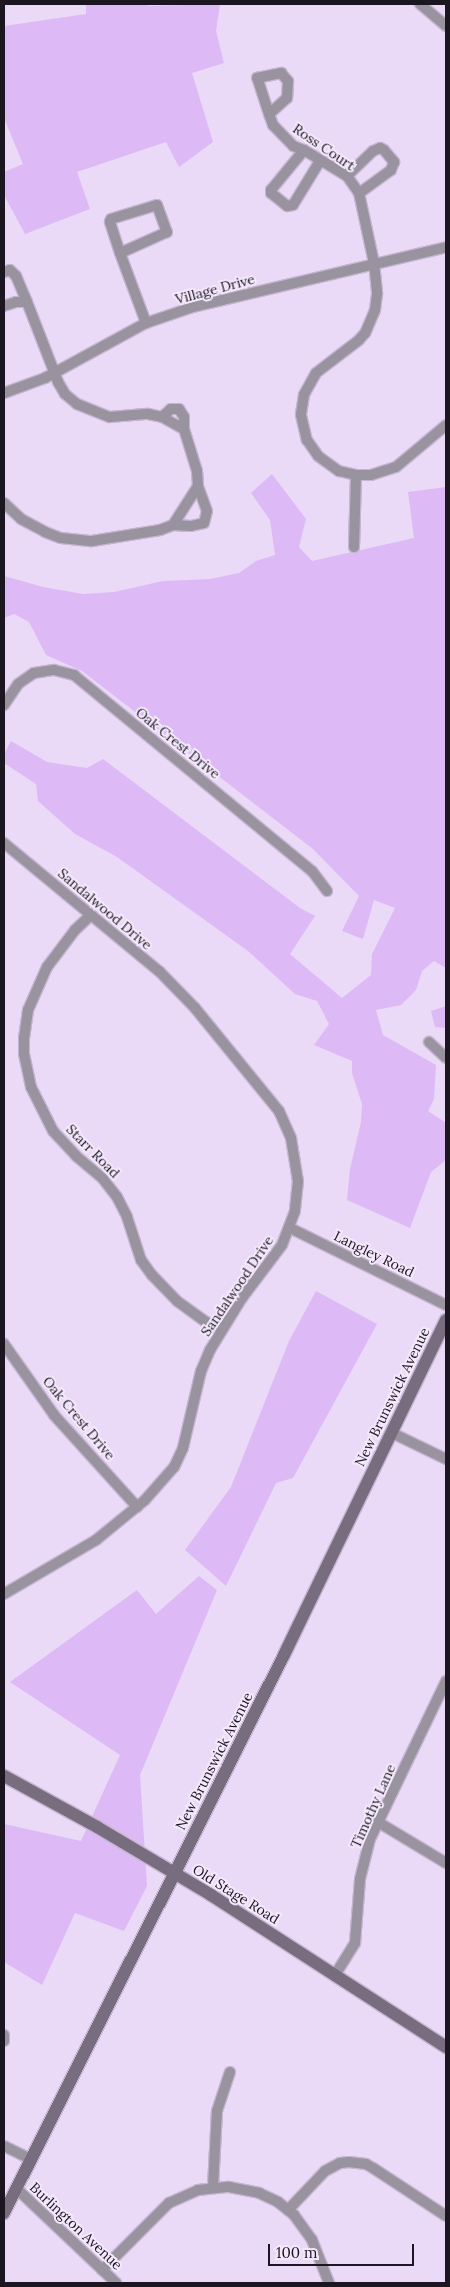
<!DOCTYPE html>
<style>
body{margin:0}
#map{position:relative;width:450px;height:2287px;overflow:hidden;background:#ead9f7;font-family:Lora,serif}
div>[style]{position:absolute}
.green>*{inset:0;background:#ddbaf6}
.roads{filter:drop-shadow(1px 0 #c5b6d0) drop-shadow(-1px 0 #c5b6d0) drop-shadow(0 1px #c5b6d0) drop-shadow(0 -1px #c5b6d0)}
.street>*{height:10px;margin:-5px;padding:0 5px;transform-origin:5px;border-radius:5px;background:#99929f}
.secondary>*{height:12px;margin:-6px;padding:0 6px;transform-origin:6px;border-radius:6px;background:#776d7f}
span{translate:-50% -50%;white-space:nowrap;text-align:center;line-height:1.15;-webkit-text-stroke:4px #f4e9fc;paint-order:stroke}
.street-label{font-size:14px;color:#1c1621}
.frame{position:absolute;inset:0;border:5px solid #1c1621;pointer-events:none}
.scale{position:absolute;left:268px;top:2244px;width:146px;height:22px;box-sizing:border-box;border:2px solid #1c1621;border-top:0;padding-left:6px;font-size:15px;line-height:18px;white-space:nowrap;color:#1c1621;-webkit-text-stroke:4px #f4e9fc;paint-order:stroke}
</style>
<div id="map">
<div class="green">
<i style="clip-path:polygon(86px 4px,147px 4px,148px 6px,220px 4px,216px 31px,224px 63px,192px 73px,213px 142px,179px 167px,166px 142px,77px 172px,90px 209px,25px 234px,4px 195px,4px 172px,23px 164px,4px 118px,4px 26px,86px 14px)"></i>
<i style="clip-path:polygon(272px 474px,306px 519px,299px 547px,312px 561px,414px 538px,408px 492px,446px 487px,446px 968px,434px 961px,422px 971px,416px 990px,401px 1005px,376px 1010px,383px 1035px,436px 1065px,434px 1099px,428px 1111px,446px 1123px,446px 1160px,431px 1172px,410px 1228px,347px 1200px,350px 1169px,361px 1122px,362px 1104px,352px 1073px,352px 1061px,314px 1045px,329px 1024px,317px 1001px,295px 994px,248px 951px,117px 857px,75px 834px,38px 801px,36px 784px,4px 763px,4px 754px,11px 741px,47px 762px,87px 768px,103px 759px,300px 908px,315px 916px,290px 954px,342px 998px,371px 975px,372px 954px,395px 908px,374px 900px,363px 939px,342px 931px,359px 896px,313px 849px,82px 671px,46px 655px,29px 622px,14px 614px,4px 618px,4px 576px,43px 587px,83px 594px,114px 592px,163px 581px,210px 579px,239px 573px,256px 561px,275px 555px,270px 520px,251px 493px)"></i>
<i style="clip-path:polygon(446px 1006px,446px 1028px,435px 1027px,431px 1011px)"></i>
<i style="clip-path:polygon(316px 1291px,377px 1324px,293px 1478px,276px 1483px,226px 1586px,185px 1550px,231px 1487px,289px 1341px)"></i>
<i style="clip-path:polygon(199px 1576px,217px 1590px,140px 1775px,147px 1886px,124px 1931px,75px 1913px,42px 1985px,4px 1962px,4px 1824px,81px 1841px,120px 1755px,10px 1682px,137px 1590px,156px 1614px)"></i>
</div>
<div class="roads">
<div class="street">
<i style="left:420px;top:4px;width:34px;rotate:40deg"></i>
<i style="left:281px;top:73px;width:11px;rotate:49deg"></i>
<i style="left:288px;top:81px;width:17px;rotate:93deg"></i>
<i style="left:287px;top:98px;width:24px;rotate:138deg"></i>
<i style="left:269px;top:114px;width:38px;rotate:-108deg"></i>
<i style="left:257px;top:78px;width:25px;rotate:-12deg"></i>
<i style="left:269px;top:114px;width:12px;rotate:70deg"></i>
<i style="left:273px;top:125px;width:29px;rotate:46deg"></i>
<i style="left:293px;top:146px;width:12px;rotate:20deg"></i>
<i style="left:304px;top:150px;width:50px;rotate:31.2deg"></i>
<i style="left:347px;top:176px;width:21px;rotate:55deg"></i>
<i style="left:359px;top:193px;width:72px;rotate:77.9deg"></i>
<i style="left:374px;top:263px;width:31px;rotate:84deg"></i>
<i style="left:377px;top:294px;width:16px;rotate:97deg"></i>
<i style="left:375px;top:310px;width:25px;rotate:113deg"></i>
<i style="left:365px;top:333px;width:9px;rotate:131deg"></i>
<i style="left:359px;top:340px;width:54px;rotate:142.5deg"></i>
<i style="left:316px;top:373px;width:25px;rotate:119deg"></i>
<i style="left:304px;top:395px;width:20px;rotate:99deg"></i>
<i style="left:301px;top:415px;width:26px;rotate:77deg"></i>
<i style="left:307px;top:440px;width:19px;rotate:55deg"></i>
<i style="left:318px;top:456px;width:26px;rotate:36deg"></i>
<i style="left:339px;top:471px;width:17px;rotate:13deg"></i>
<i style="left:356px;top:475px;width:15px"></i>
<i style="left:371px;top:475px;width:26px;rotate:-18deg"></i>
<i style="left:396px;top:467px;width:65px;rotate:-40deg"></i>
<i style="left:304px;top:150px;width:52px;rotate:129.5deg"></i>
<i style="left:271px;top:190px;width:3px;rotate:90deg"></i>
<i style="left:271px;top:193px;width:21px;rotate:39deg"></i>
<i style="left:287px;top:206px;width:6px;rotate:-9deg"></i>
<i style="left:293px;top:205px;width:52px;rotate:-58.5deg"></i>
<i style="left:347px;top:176px;width:36px;rotate:-44deg"></i>
<i style="left:373px;top:151px;width:8px;rotate:-23deg"></i>
<i style="left:380px;top:148px;width:4px;rotate:27deg"></i>
<i style="left:384px;top:150px;width:16px;rotate:50deg"></i>
<i style="left:394px;top:162px;width:9px;rotate:111deg"></i>
<i style="left:391px;top:170px;width:39px;rotate:144deg"></i>
<i style="left:157px;top:205px;width:29px;rotate:70deg"></i>
<i style="left:167px;top:232px;width:51px;rotate:155.9deg"></i>
<i style="left:120px;top:253px;width:33px;rotate:-108deg"></i>
<i style="left:110px;top:222px;width:3px;rotate:-72deg"></i>
<i style="left:111px;top:219px;width:48px;rotate:-16.9deg"></i>
<i style="left:120px;top:253px;width:75px;rotate:69.6deg"></i>
<i style="left:4px;top:272px;width:6px;rotate:-18deg"></i>
<i style="left:10px;top:270px;width:8px;rotate:45deg"></i>
<i style="left:16px;top:276px;width:28px;rotate:67deg"></i>
<i style="left:27px;top:302px;width:11px;rotate:180deg"></i>
<i style="left:16px;top:302px;width:13px;rotate:162deg"></i>
<i style="left:27px;top:302px;width:86px;rotate:68.8deg"></i>
<i style="left:58px;top:382px;width:14px;rotate:60deg"></i>
<i style="left:65px;top:394px;width:16px;rotate:40deg"></i>
<i style="left:77px;top:404px;width:35px;rotate:22deg"></i>
<i style="left:110px;top:417px;width:38px;rotate:-5deg"></i>
<i style="left:148px;top:414px;width:14px;rotate:12deg"></i>
<i style="left:162px;top:417px;width:25px;rotate:29deg"></i>
<i style="left:184px;top:429px;width:44px;rotate:72.8deg"></i>
<i style="left:197px;top:471px;width:15px;rotate:86deg"></i>
<i style="left:198px;top:486px;width:46px;rotate:122.7deg"></i>
<i style="left:4px;top:393px;width:44px;rotate:-20.1deg"></i>
<i style="left:45px;top:378px;width:115px;rotate:-28.6deg"></i>
<i style="left:146px;top:323px;width:50px;rotate:-18.8deg"></i>
<i style="left:193px;top:307px;width:260px;rotate:-13.3deg"></i>
<i style="left:162px;top:417px;width:12px;rotate:-42deg"></i>
<i style="left:171px;top:409px;width:8px"></i>
<i style="left:179px;top:409px;width:9px;rotate:58deg"></i>
<i style="left:184px;top:417px;width:12px;rotate:90deg"></i>
<i style="left:4px;top:503px;width:23px;rotate:43deg"></i>
<i style="left:21px;top:519px;width:27px;rotate:28deg"></i>
<i style="left:45px;top:532px;width:17px;rotate:21deg"></i>
<i style="left:61px;top:538px;width:31px;rotate:6deg"></i>
<i style="left:92px;top:541px;width:69px;rotate:-9.2deg"></i>
<i style="left:160px;top:530px;width:14px;rotate:-21deg"></i>
<i style="left:173px;top:525px;width:18px;rotate:3deg"></i>
<i style="left:191px;top:526px;width:13px;rotate:-13deg"></i>
<i style="left:204px;top:523px;width:12px;rotate:-76deg"></i>
<i style="left:207px;top:511px;width:27px;rotate:-110deg"></i>
<i style="left:354px;top:547px;width:72px;rotate:-88.4deg"></i>
<i style="left:4px;top:705px;width:25px;rotate:-56deg"></i>
<i style="left:18px;top:684px;width:19px;rotate:-35deg"></i>
<i style="left:34px;top:673px;width:20px;rotate:-9deg"></i>
<i style="left:54px;top:670px;width:21px;rotate:14deg"></i>
<i style="left:74px;top:675px;width:308px;rotate:39.5deg"></i>
<i style="left:312px;top:871px;width:25px;rotate:53deg"></i>
<i style="left:4px;top:843px;width:201px;rotate:39.6deg"></i>
<i style="left:159px;top:971px;width:52px;rotate:45.8deg"></i>
<i style="left:195px;top:1008px;width:133px;rotate:50.8deg"></i>
<i style="left:279px;top:1111px;width:30px;rotate:66deg"></i>
<i style="left:291px;top:1138px;width:44px;rotate:80.8deg"></i>
<i style="left:298px;top:1181px;width:30px;rotate:96deg"></i>
<i style="left:295px;top:1211px;width:36px;rotate:111deg"></i>
<i style="left:282px;top:1245px;width:66px;rotate:127deg"></i>
<i style="left:242px;top:1298px;width:61px;rotate:121.6deg"></i>
<i style="left:210px;top:1350px;width:23px;rotate:113deg"></i>
<i style="left:201px;top:1371px;width:79px;rotate:103.2deg"></i>
<i style="left:183px;top:1448px;width:21px;rotate:115deg"></i>
<i style="left:174px;top:1467px;width:44px;rotate:131.3deg"></i>
<i style="left:145px;top:1500px;width:63px;rotate:140.8deg"></i>
<i style="left:96px;top:1540px;width:107px;rotate:149.6deg"></i>
<i style="left:91px;top:915px;width:22px;rotate:137deg"></i>
<i style="left:75px;top:930px;width:46px;rotate:127.1deg"></i>
<i style="left:47px;top:967px;width:47px;rotate:113.8deg"></i>
<i style="left:28px;top:1010px;width:27px;rotate:98deg"></i>
<i style="left:24px;top:1037px;width:17px;rotate:90deg"></i>
<i style="left:24px;top:1054px;width:34px;rotate:78deg"></i>
<i style="left:31px;top:1087px;width:49px;rotate:63.4deg"></i>
<i style="left:53px;top:1131px;width:34px;rotate:47deg"></i>
<i style="left:76px;top:1156px;width:35px;rotate:40deg"></i>
<i style="left:103px;top:1179px;width:23px;rotate:52deg"></i>
<i style="left:117px;top:1197px;width:22px;rotate:63deg"></i>
<i style="left:127px;top:1217px;width:45px;rotate:72deg"></i>
<i style="left:141px;top:1260px;width:19px;rotate:54deg"></i>
<i style="left:152px;top:1275px;width:36px;rotate:46deg"></i>
<i style="left:177px;top:1301px;width:36px;rotate:36deg"></i>
<i style="left:206px;top:1322px;width:17px;rotate:21deg"></i>
<i style="left:429px;top:1042px;width:23px;rotate:43deg"></i>
<i style="left:290px;top:1228px;width:174px;rotate:26.3deg"></i>
<i style="left:4px;top:1344px;width:87px;rotate:54.8deg"></i>
<i style="left:54px;top:1415px;width:124px;rotate:47.9deg"></i>
<i style="left:392px;top:1433px;width:60px;rotate:25.7deg"></i>
<i style="left:378px;top:1822px;width:79px;rotate:31.1deg"></i>
<i style="left:335px;top:1975px;width:38px;rotate:-58deg"></i>
<i style="left:355px;top:1943px;width:64px;rotate:-85.5deg"></i>
<i style="left:360px;top:1879px;width:41px;rotate:-76deg"></i>
<i style="left:370px;top:1839px;width:175px;rotate:-64.3deg"></i>
<i style="left:4px;top:2035px;width:6px;rotate:90deg"></i>
<i style="left:4px;top:2146px;width:30px;rotate:26deg"></i>
<i style="left:213px;top:2187px;width:76px;rotate:-87deg"></i>
<i style="left:217px;top:2111px;width:41px;rotate:-71.6deg"></i>
<i style="left:16px;top:2188px;width:138px;rotate:43.5deg"></i>
<i style="left:288px;top:2210px;width:54px;rotate:-46.5deg"></i>
<i style="left:325px;top:2171px;width:17px;rotate:-28deg"></i>
<i style="left:340px;top:2163px;width:9px;rotate:-6deg"></i>
<i style="left:349px;top:2162px;width:17px;rotate:7deg"></i>
<i style="left:366px;top:2164px;width:8px;rotate:30deg"></i>
<i style="left:373px;top:2168px;width:87px;rotate:33.3deg"></i>
<i style="left:102px;top:2270px;width:95px;rotate:-45deg"></i>
<i style="left:169px;top:2203px;width:32px;rotate:-24deg"></i>
<i style="left:198px;top:2190px;width:31px;rotate:-6deg"></i>
<i style="left:229px;top:2187px;width:31px;rotate:11deg"></i>
<i style="left:259px;top:2193px;width:21px;rotate:25deg"></i>
<i style="left:278px;top:2202px;width:21px;rotate:39deg"></i>
<i style="left:294px;top:2215px;width:31px;rotate:54deg"></i>
<i style="left:312px;top:2240px;width:46px;rotate:68.4deg"></i>
</div>
<div class="secondary">
<i style="left:4px;top:1776px;width:106px;rotate:28.7deg"></i>
<i style="left:97px;top:1827px;width:133px;rotate:30.8deg"></i>
<i style="left:211px;top:1895px;width:280px;rotate:32.9deg"></i>
<i style="left:4px;top:2213px;width:624px;rotate:-63.35deg"></i>
<i style="left:284px;top:1655px;width:372px;rotate:-64.2deg"></i>
</div>
</div>
<div class="street-label">
<span style="left:324px;top:147px;rotate:34deg">Ross Court</span>
<span style="left:215px;top:289px;rotate:-15deg">Village Drive</span>
<span style="left:178px;top:743px;rotate:39deg">Oak Crest Drive</span>
<span style="left:105px;top:909px;rotate:40deg">Sandalwood Drive</span>
<span style="left:93px;top:1151px;rotate:45deg">Starr Road</span>
<span style="left:374px;top:1254px;rotate:26deg">Langley Road</span>
<span style="left:237px;top:1286px;rotate:-56deg">Sandalwood Drive</span>
<span style="left:392px;top:1397px;rotate:-64deg">New Brunswick Avenue</span>
<span style="left:79px;top:1418px;rotate:50deg">Oak Crest Drive</span>
<span style="left:214px;top:1761px;rotate:-63deg">New Brunswick Avenue</span>
<span style="left:373px;top:1806px;rotate:-66deg">Timothy Lane</span>
<span style="left:236px;top:1894px;rotate:32deg">Old Stage Road</span>
<span style="left:76px;top:2226px;rotate:43deg">Burlington Avenue</span>
</div>
<div class="frame"></div>
<div class="scale">100 m</div>
</div>
